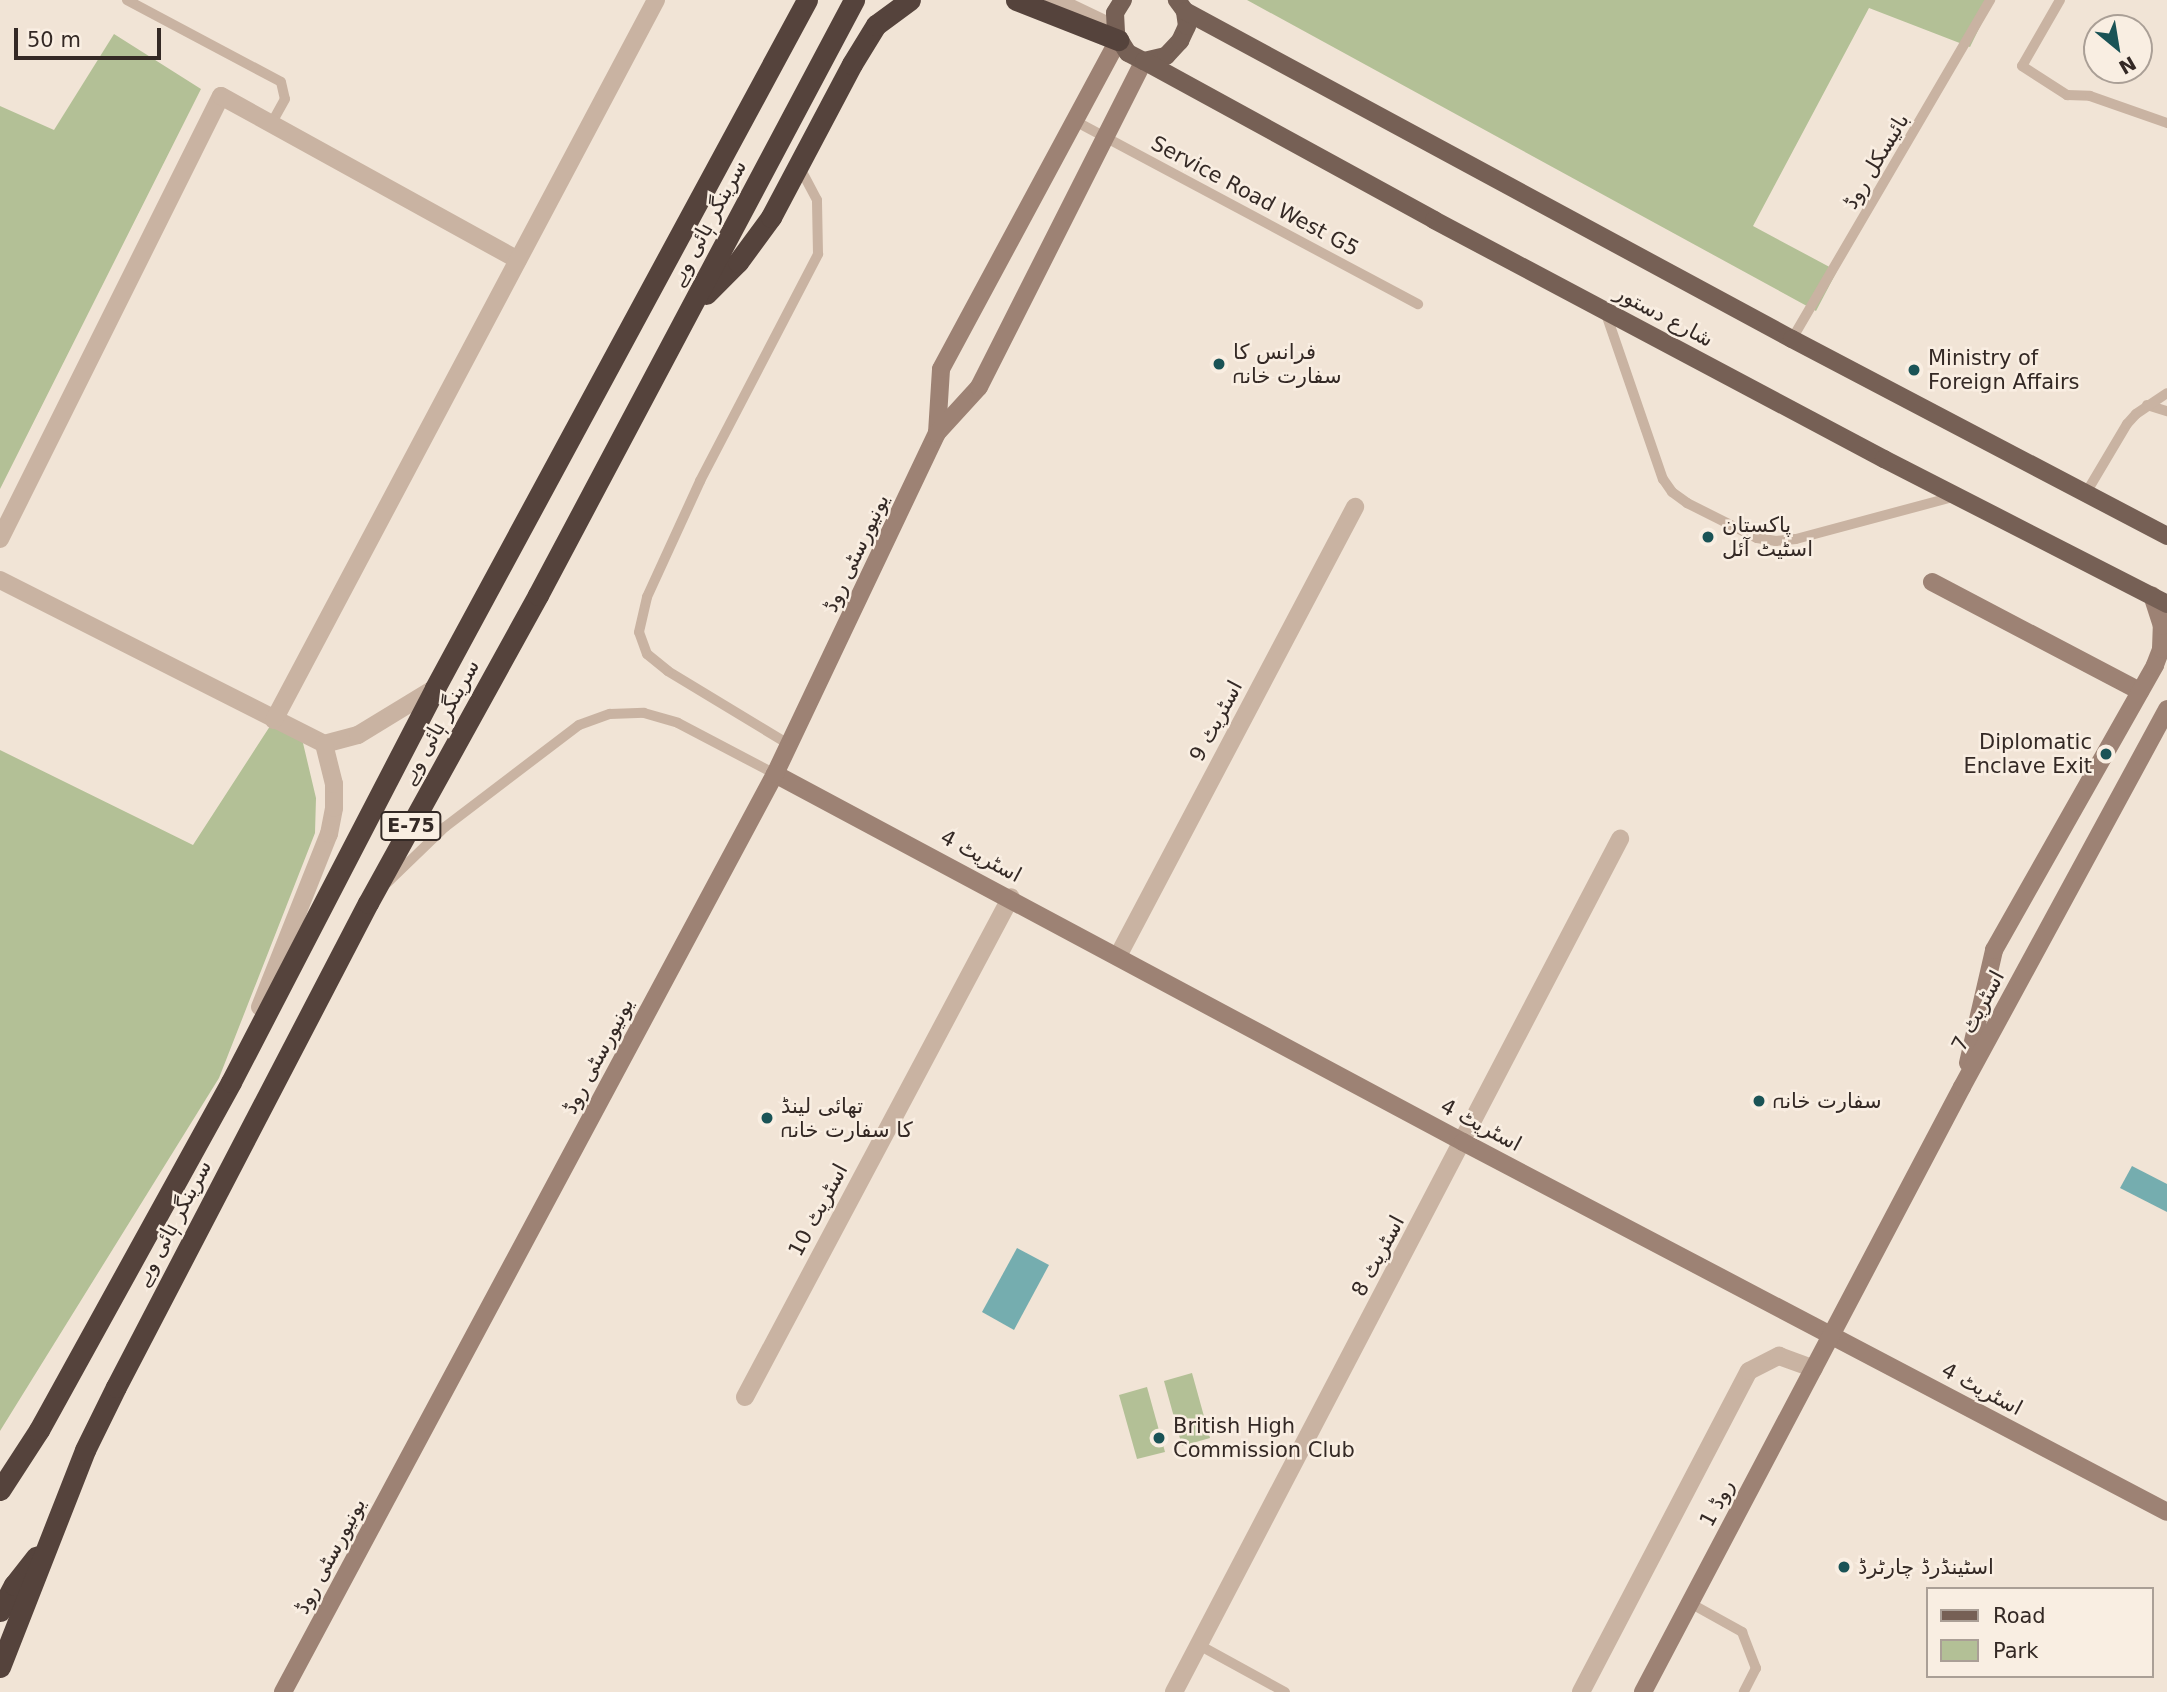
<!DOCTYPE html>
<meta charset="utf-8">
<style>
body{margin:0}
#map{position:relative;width:2167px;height:1692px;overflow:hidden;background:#f1e4d6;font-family:"DejaVu Sans",Cairo,sans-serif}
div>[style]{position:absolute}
.green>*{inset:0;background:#b3c096}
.water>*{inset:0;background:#75adaf}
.lane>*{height:10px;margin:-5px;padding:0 5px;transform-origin:5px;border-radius:5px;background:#c9b3a2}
.street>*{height:18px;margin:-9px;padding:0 9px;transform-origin:9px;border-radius:9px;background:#c9b3a2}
.secondary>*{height:18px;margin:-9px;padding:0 9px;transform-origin:9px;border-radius:9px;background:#9d8274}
.primary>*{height:18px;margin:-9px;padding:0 9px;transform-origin:9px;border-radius:9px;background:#766055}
.highway>*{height:21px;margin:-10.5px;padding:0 10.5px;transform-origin:10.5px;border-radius:10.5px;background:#55433c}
.dots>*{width:19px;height:19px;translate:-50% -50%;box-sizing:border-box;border:4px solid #f9eee2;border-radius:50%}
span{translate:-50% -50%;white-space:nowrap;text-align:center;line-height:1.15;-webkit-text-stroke:5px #f9eee2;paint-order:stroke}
.shield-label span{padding:2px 5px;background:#f9eee2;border:2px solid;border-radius:5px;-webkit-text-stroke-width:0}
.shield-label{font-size:19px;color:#342925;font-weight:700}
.street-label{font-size:21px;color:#342925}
.poi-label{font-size:21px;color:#342925}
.left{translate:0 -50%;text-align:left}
.right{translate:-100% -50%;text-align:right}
.legend{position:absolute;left:1926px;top:1587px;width:228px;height:91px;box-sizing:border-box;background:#f9eee2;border:2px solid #aa9f96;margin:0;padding:9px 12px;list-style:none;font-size:21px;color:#342925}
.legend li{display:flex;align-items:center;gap:14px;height:35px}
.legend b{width:35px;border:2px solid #aa9f96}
.north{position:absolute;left:2083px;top:14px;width:70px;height:70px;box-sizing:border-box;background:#f9eee2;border:2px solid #aa9f96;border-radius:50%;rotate:150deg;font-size:19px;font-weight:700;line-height:28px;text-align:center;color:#342925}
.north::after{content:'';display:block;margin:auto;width:24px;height:32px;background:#1a5356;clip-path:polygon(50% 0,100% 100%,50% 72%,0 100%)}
.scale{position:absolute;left:14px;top:28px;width:147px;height:32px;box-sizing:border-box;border:4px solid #342925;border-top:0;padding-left:9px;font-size:21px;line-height:24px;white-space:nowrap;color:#342925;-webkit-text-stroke:5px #f9eee2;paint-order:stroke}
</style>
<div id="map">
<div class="green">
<i style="clip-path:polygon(1247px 0,1993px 0,1970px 47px,1869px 8px,1753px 226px,1837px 271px,1816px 311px)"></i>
<i style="clip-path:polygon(114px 34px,201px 89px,0 489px,0 106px,54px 130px)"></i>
<i style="clip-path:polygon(274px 720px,303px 743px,316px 798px,315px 833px,219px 1078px,0 1431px,0 750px,193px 845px)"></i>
<i style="clip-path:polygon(1192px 1373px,1210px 1438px,1182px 1446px,1164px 1381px)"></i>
<i style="clip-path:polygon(1147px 1387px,1165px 1452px,1137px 1459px,1119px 1395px)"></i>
</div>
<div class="water">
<i style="clip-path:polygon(2132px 1166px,2167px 1184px,2167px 1212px,2120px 1188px)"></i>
<i style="clip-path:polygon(1017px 1248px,1049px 1265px,1014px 1330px,982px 1312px)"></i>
</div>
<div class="lane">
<i style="left:127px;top:0;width:174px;rotate:28deg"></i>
<i style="left:281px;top:82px;width:17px;rotate:77deg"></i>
<i style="left:285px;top:99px;width:29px;rotate:119deg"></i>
<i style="left:2060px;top:0;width:76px;rotate:119.9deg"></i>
<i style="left:2022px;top:66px;width:54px;rotate:32.8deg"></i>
<i style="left:2067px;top:95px;width:23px;rotate:2deg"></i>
<i style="left:2090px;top:96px;width:82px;rotate:19.3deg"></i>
<i style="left:1075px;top:121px;width:389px;rotate:28.1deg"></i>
<i style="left:1605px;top:311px;width:178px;rotate:71deg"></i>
<i style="left:1663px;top:479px;width:16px;rotate:55deg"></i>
<i style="left:1672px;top:492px;width:19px;rotate:36deg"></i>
<i style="left:1687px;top:503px;width:78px;rotate:26.6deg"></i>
<i style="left:1757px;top:538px;width:19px;rotate:9deg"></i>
<i style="left:1776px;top:541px;width:20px;rotate:-6deg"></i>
<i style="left:1796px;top:539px;width:167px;rotate:-15deg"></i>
<i style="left:1792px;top:339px;width:393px;rotate:-59.7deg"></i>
<i style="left:2147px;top:405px;width:21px;rotate:17deg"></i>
<i style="left:2086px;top:493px;width:80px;rotate:-59.3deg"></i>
<i style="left:2127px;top:424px;width:13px;rotate:-48deg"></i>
<i style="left:2136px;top:414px;width:37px;rotate:-34deg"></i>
<i style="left:790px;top:745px;width:143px;rotate:-148.8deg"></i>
<i style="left:668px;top:671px;width:27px;rotate:-141deg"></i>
<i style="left:647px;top:654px;width:23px;rotate:-110deg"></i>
<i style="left:639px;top:632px;width:36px;rotate:-77deg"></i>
<i style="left:647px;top:597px;width:128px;rotate:-65.4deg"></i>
<i style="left:700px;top:481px;width:256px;rotate:-62.5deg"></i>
<i style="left:818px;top:254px;width:54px;rotate:-91.1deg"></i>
<i style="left:817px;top:200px;width:36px;rotate:-118deg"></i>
<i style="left:387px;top:883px;width:81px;rotate:-44deg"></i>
<i style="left:445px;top:827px;width:168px;rotate:-37.3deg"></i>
<i style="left:579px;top:725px;width:33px;rotate:-20deg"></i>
<i style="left:610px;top:714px;width:34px;rotate:-2deg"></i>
<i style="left:644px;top:713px;width:35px;rotate:16deg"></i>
<i style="left:678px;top:723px;width:110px;rotate:27.7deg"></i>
<i style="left:1690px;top:1603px;width:60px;rotate:29.1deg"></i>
<i style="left:1742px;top:1632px;width:39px;rotate:69deg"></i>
<i style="left:1756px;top:1668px;width:27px;rotate:117deg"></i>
<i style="left:1199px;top:1645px;width:98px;rotate:28.7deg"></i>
</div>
<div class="street">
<i style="left:1054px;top:0;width:53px;rotate:25.6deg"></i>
<i style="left:0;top:539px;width:495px;rotate:-63.5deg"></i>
<i style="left:221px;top:96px;width:339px;rotate:28.9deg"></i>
<i style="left:0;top:580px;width:363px;rotate:26.8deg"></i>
<i style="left:324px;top:744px;width:35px;rotate:-15deg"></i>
<i style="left:358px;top:735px;width:90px;rotate:-31.4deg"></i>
<i style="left:274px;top:720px;width:815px;rotate:-62.05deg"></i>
<i style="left:1118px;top:956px;width:508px;rotate:-62.17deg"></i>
<i style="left:260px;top:1007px;width:186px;rotate:-68.3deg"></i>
<i style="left:329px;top:834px;width:26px;rotate:-79deg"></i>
<i style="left:334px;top:808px;width:24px;rotate:-90deg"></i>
<i style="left:334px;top:784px;width:41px;rotate:-104deg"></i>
<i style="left:745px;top:1397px;width:566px;rotate:-61.99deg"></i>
<i style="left:1174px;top:1692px;width:963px;rotate:-62.4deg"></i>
<i style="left:1581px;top:1692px;width:362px;rotate:-62.4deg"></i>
<i style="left:1749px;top:1371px;width:34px;rotate:-27deg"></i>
<i style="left:1779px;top:1356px;width:37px;rotate:20deg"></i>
</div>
<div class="secondary">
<i style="left:937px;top:433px;width:64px;rotate:-86.4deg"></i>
<i style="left:941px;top:369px;width:374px;rotate:-61.7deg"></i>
<i style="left:1932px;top:582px;width:235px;rotate:27.7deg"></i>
<i style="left:775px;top:774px;width:780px;rotate:28.14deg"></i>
<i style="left:1463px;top:1142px;width:795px;rotate:27.72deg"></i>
<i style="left:1968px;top:1063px;width:116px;rotate:-77deg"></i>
<i style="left:1994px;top:950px;width:327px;rotate:-60.5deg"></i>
<i style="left:2155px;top:665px;width:17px;rotate:-69deg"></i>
<i style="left:2161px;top:649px;width:23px;rotate:-88deg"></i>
<i style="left:2162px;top:626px;width:32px;rotate:-108deg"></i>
<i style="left:283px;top:1692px;width:1042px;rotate:-61.81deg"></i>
<i style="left:775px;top:774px;width:378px;rotate:-64.6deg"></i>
<i style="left:937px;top:433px;width:62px;rotate:-47.6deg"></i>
<i style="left:979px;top:387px;width:365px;rotate:-63.2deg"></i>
<i style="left:1643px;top:1692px;width:684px;rotate:-62.2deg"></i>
<i style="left:1962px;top:1087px;width:430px;rotate:-61.5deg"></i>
</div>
<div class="primary">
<i style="left:1123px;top:0;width:15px;rotate:122deg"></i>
<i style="left:1115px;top:13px;width:21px;rotate:87deg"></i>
<i style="left:1116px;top:34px;width:22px;rotate:58deg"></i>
<i style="left:1128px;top:53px;width:18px;rotate:27deg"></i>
<i style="left:1144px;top:61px;width:23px;rotate:-13deg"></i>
<i style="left:1166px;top:56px;width:21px;rotate:-47deg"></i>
<i style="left:1180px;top:41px;width:17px;rotate:-65deg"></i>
<i style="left:1187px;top:26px;width:15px;rotate:-98deg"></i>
<i style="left:1185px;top:11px;width:14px;rotate:-126deg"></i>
<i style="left:1185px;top:11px;width:690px;rotate:28.39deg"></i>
<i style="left:1792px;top:339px;width:424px;rotate:27.7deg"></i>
<i style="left:1144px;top:61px;width:331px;rotate:28.7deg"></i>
<i style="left:1434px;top:220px;width:510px;rotate:27.97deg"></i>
<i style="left:1884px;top:459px;width:318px;rotate:27.1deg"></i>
</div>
<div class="highway">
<i style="left:1016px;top:0;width:110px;rotate:21.4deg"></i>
<i style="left:706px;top:294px;width:45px;rotate:-45deg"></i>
<i style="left:738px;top:262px;width:56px;rotate:-53.7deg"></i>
<i style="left:771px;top:217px;width:173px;rotate:-62.1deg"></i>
<i style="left:852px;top:64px;width:46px;rotate:-58.4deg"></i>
<i style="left:876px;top:25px;width:42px;rotate:-36.3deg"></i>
<i style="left:0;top:1490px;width:72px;rotate:-57deg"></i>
<i style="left:39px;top:1430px;width:397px;rotate:-61.1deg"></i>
<i style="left:231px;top:1082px;width:444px;rotate:-62.6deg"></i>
<i style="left:435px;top:688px;width:782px;rotate:-61.6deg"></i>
<i style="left:0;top:1611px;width:30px;rotate:-62deg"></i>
<i style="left:14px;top:1585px;width:36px;rotate:-52deg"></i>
<i style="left:0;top:1667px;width:233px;rotate:-68.6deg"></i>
<i style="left:85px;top:1450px;width:70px;rotate:-63.8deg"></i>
<i style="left:116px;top:1387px;width:546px;rotate:-62.5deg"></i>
<i style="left:368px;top:903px;width:352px;rotate:-61.1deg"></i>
<i style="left:538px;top:595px;width:674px;rotate:-62.03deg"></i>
</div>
<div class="dots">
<i style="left:1219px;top:364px;background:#1a5356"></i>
<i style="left:1914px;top:370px;background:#1a5356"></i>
<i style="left:1708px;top:537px;background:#1a5356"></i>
<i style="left:2106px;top:754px;background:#1a5356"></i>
<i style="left:1759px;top:1101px;background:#1a5356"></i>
<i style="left:767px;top:1118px;background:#1a5356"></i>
<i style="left:1159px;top:1438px;background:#1a5356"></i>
<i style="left:1844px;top:1567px;background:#1a5356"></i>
</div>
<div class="shield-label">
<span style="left:411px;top:826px">E-75</span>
</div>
<div class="street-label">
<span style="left:1876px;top:161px;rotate:-59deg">بائیسکل روڈ</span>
<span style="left:1255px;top:196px;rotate:28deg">Service Road West G5</span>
<span style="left:708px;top:223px;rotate:-62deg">سرینگر ہائی وے</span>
<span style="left:1664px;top:316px;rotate:28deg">شارع دستور</span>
<span style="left:856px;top:553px;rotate:-65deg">یونیورسٹی روڈ</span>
<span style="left:1216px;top:721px;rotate:-62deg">اسٹریٹ 9</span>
<span style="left:440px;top:722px;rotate:-61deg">سرینگر ہائی وے</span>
<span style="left:981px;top:856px;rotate:28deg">اسٹریٹ 4</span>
<span style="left:1978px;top:1011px;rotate:-62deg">اسٹریٹ 7</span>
<span style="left:598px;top:1056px;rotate:-62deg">یونیورسٹی روڈ</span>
<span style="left:1481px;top:1125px;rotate:28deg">اسٹریٹ 4</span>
<span style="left:818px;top:1210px;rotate:-62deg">اسٹریٹ 10</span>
<span style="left:173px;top:1223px;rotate:-62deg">سرینگر ہائی وے</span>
<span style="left:1378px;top:1256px;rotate:-62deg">اسٹریٹ 8</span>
<span style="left:1982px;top:1389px;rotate:28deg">اسٹریٹ 4</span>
<span style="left:1717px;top:1503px;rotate:-62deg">روڈ 1</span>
<span style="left:330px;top:1556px;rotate:-62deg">یونیورسٹی روڈ</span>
</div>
<div class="poi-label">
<span class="left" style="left:1233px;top:364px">فرانس کا<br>سفارت خانہ</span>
<span class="left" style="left:1928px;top:370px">Ministry of<br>Foreign Affairs</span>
<span class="left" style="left:1722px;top:537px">پاکستان<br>اسٹیٹ آئل</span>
<span class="right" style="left:2092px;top:754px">Diplomatic<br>Enclave Exit</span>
<span class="left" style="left:1773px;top:1101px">سفارت خانہ</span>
<span class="left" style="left:781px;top:1118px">تھائی لینڈ<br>کا سفارت خانہ</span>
<span class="left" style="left:1173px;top:1438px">British High<br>Commission Club</span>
<span class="left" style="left:1858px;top:1567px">اسٹینڈرڈ چارٹرڈ</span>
</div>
<ul class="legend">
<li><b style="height:9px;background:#766055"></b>Road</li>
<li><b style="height:19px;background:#b3c096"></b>Park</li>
</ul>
<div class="north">N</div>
<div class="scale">50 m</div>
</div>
